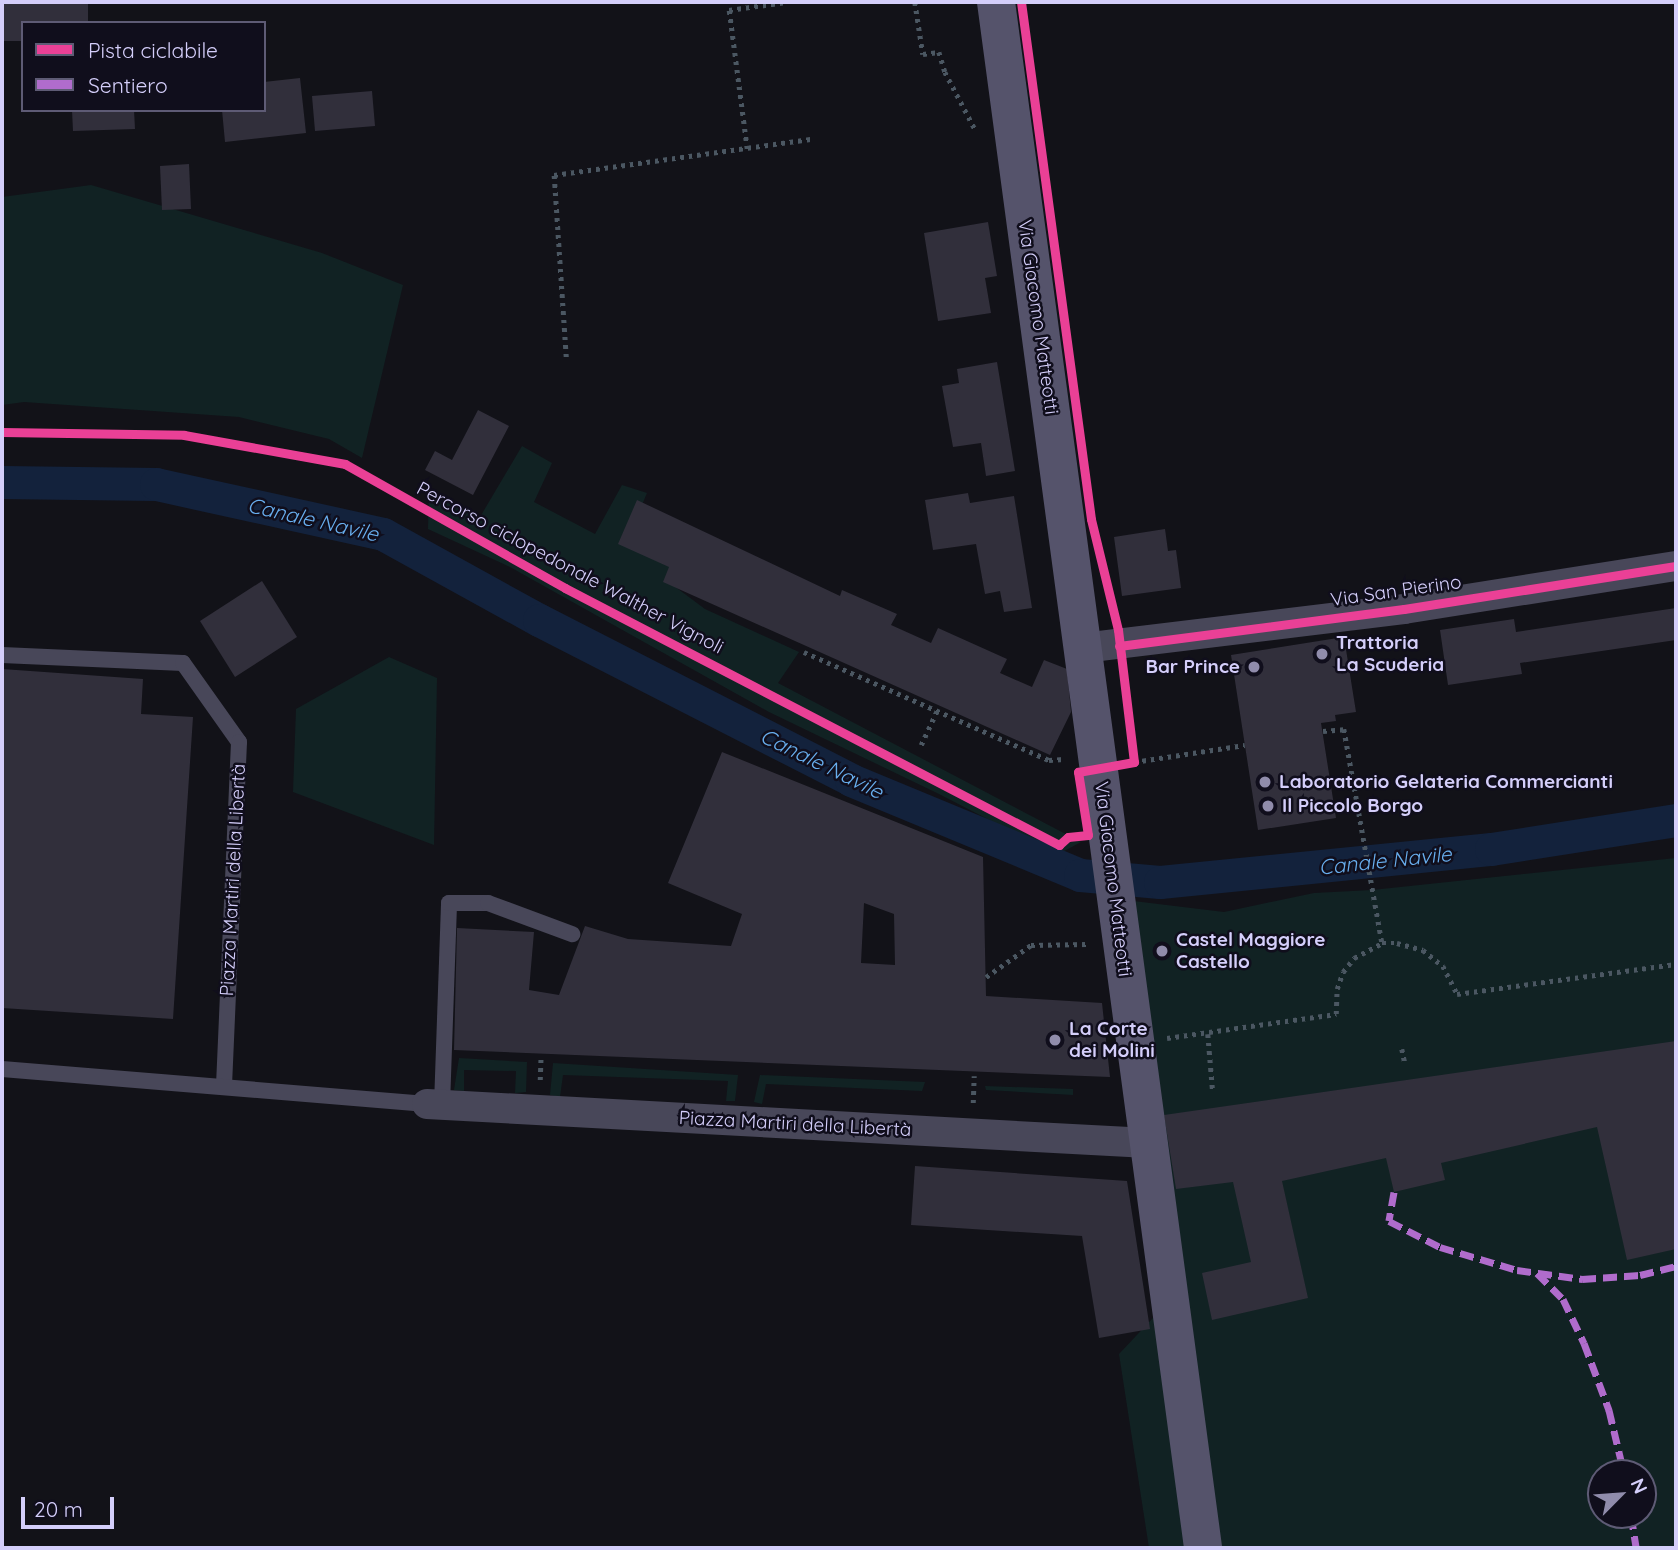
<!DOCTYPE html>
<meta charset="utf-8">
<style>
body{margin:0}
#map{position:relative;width:1678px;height:1550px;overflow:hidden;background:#121218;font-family:Quicksand,sans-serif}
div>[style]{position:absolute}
.green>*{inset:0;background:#112223}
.canal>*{height:33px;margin:-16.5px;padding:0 16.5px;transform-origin:16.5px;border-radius:16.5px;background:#13223c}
.building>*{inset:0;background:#312f3b}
.path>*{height:4.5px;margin-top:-2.25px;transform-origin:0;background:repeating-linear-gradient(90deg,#4b5762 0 3.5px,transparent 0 8.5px)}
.lane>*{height:16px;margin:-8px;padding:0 8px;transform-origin:8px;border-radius:8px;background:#484759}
.street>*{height:30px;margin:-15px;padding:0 15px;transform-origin:15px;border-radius:15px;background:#484759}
.secondary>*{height:38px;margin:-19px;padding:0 19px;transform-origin:19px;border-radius:19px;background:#55536b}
.quiet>*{height:7px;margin-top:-3.5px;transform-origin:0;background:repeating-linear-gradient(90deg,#b06ccc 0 14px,transparent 0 21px)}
.cycleway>*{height:9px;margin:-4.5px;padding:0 4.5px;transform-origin:4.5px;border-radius:4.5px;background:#ea4096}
.dots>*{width:19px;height:19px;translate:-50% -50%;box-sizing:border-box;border:4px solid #100e1c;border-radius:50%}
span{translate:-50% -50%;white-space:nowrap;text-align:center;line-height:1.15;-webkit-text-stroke:5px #100e1c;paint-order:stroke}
.street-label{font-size:19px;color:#d4cefa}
.poi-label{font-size:19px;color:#d4cefa;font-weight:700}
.left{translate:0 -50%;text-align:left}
.right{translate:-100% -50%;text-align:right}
.water-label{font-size:21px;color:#68aeee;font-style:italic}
.frame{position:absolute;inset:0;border:4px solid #d4cefa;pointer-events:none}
.legend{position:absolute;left:21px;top:21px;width:245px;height:91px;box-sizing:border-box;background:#100e1c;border:2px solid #5e5b75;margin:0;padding:9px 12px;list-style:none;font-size:21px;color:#d4cefa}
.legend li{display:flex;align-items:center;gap:14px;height:35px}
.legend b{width:35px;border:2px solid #5e5b75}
.north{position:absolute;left:1587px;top:1459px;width:70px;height:70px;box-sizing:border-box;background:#100e1c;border:2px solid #5e5b75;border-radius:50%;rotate:65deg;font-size:19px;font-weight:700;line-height:28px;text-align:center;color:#d4cefa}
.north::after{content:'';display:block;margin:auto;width:24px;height:32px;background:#908cab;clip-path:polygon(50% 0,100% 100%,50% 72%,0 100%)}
.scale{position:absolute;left:21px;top:1497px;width:93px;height:32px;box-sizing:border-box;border:4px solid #d4cefa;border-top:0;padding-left:9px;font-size:21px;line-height:24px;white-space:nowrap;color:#d4cefa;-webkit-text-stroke:5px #100e1c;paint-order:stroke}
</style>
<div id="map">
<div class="green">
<i style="clip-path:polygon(91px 185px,322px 253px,403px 285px,362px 458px,329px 439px,239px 417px,24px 402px,2px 405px,2px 197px)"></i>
<i style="clip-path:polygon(522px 446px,552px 463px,534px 502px,595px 534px,622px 485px,647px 493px,626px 543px,676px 567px,670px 583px,705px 609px,799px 652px,778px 683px,1081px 842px,1057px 855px,939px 794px,769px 712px,510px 567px,428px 529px,429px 488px,480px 517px)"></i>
<i style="clip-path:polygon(389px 657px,437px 678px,434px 845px,293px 792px,296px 709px)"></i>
<i style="clip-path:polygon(evenodd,1676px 858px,1676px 1548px,1149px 1548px,1119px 1354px,1169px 1301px,1117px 899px,1224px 912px,1314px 893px,1372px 890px,1676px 858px,1601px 1473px,1643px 1473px,1643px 1515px,1601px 1515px,1601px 1473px)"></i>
<i style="clip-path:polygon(459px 1058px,527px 1062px,526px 1092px,515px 1093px,516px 1071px,464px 1070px,464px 1091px,454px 1090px)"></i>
<i style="clip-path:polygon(553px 1063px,738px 1075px,735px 1101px,726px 1101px,728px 1081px,563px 1075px,560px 1097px,550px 1095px)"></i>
<i style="clip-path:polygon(760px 1075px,925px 1082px,922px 1091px,766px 1084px,762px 1104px,754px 1102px)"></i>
<i style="clip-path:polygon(985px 1086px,1073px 1089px,1073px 1095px,986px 1090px)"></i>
</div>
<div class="canal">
<i style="left:2px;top:482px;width:154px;rotate:0.7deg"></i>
<i style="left:156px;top:484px;width:232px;rotate:12.4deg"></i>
<i style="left:383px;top:534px;width:178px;rotate:28.9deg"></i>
<i style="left:539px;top:620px;width:351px;rotate:27.1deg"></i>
<i style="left:851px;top:780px;width:248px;rotate:22.5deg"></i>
<i style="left:1080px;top:875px;width:80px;rotate:5deg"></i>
<i style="left:1160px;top:882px;width:333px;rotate:-5.7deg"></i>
<i style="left:1491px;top:849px;width:187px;rotate:-8.9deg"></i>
</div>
<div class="building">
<i style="clip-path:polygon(2px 2px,88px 2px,88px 23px,23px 23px,23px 41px,2px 41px)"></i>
<i style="clip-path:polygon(300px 78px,306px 133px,225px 142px,222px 110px,264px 110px,264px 82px)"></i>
<i style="clip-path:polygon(372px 91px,375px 126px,315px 131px,312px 96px)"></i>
<i style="clip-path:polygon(72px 110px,134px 110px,135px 129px,73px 131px)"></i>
<i style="clip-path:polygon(189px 164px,191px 209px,162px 210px,160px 166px)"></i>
<i style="clip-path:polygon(988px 222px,997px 276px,985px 278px,991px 313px,938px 321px,924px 233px)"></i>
<i style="clip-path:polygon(997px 362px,1015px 471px,986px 476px,981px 443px,953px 447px,942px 386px,959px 383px,957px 369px)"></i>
<i style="clip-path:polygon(478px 410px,509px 426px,473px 495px,425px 470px,435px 451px,452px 460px)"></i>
<i style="clip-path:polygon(968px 493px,970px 503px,1014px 496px,1032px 608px,1004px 612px,1000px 591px,985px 594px,976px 544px,933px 550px,925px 500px)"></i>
<i style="clip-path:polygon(637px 500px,840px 596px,842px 590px,897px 614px,891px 625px,931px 643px,938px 628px,1007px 659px,1000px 673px,1032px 687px,1044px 660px,1067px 669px,1071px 712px,1050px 755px,663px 582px,669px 567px,618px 544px)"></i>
<i style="clip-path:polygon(1165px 529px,1168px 551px,1176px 550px,1181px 588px,1122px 596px,1114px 537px)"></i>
<i style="clip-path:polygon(262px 581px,297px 637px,235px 677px,200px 621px)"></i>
<i style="clip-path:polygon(1676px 608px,1676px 640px,1520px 663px,1522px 674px,1448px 685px,1440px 630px,1514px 619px,1516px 632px)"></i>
<i style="clip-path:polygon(1344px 637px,1356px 712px,1335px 715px,1336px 721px,1321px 723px,1336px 818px,1258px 830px,1231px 655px)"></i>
<i style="clip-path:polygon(2px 669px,143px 679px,141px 714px,193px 717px,173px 1019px,2px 1008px)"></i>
<i style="clip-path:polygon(evenodd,722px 752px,983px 857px,986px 996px,1102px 1003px,1110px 1077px,454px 1050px,457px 928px,534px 932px,529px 990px,559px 995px,585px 926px,628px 939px,731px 946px,742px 914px,668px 883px,722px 752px,864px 903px,894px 914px,895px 965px,861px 963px,864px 903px)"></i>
<i style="clip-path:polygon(1676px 1041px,1676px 1249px,1627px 1260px,1597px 1127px,1441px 1163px,1445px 1180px,1394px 1192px,1386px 1158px,1282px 1181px,1308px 1298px,1212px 1320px,1202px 1273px,1251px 1262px,1233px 1182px,1176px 1189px,1164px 1115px)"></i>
<i style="clip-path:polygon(915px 1166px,1127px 1181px,1150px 1329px,1099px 1338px,1082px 1236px,911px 1225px)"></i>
</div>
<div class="path">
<i style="left:915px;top:2px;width:53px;rotate:81.3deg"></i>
<i style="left:923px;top:54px;width:16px;rotate:-7deg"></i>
<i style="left:939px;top:52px;width:21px;rotate:73deg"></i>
<i style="left:945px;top:72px;width:67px;rotate:62.3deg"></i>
<i style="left:747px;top:149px;width:140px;rotate:-97.4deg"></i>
<i style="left:729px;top:10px;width:58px;rotate:-8deg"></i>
<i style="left:566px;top:357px;width:182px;rotate:-93.8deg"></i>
<i style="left:554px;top:175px;width:259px;rotate:-8deg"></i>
<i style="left:804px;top:652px;width:268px;rotate:23.8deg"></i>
<i style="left:1049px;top:760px;width:15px;rotate:-4deg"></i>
<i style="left:1323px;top:731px;width:21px;rotate:-5deg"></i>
<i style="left:1344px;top:729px;width:217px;rotate:79.9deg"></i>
<i style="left:921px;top:745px;width:38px;rotate:-65deg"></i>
<i style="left:1134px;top:762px;width:112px;rotate:-8.7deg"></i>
<i style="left:986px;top:977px;width:55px;rotate:-35.4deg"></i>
<i style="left:1031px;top:945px;width:56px;rotate:-1deg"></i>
<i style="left:1208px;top:1034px;width:59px;rotate:85.2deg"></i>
<i style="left:1167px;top:1038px;width:171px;rotate:-8.1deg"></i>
<i style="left:1336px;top:1014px;width:25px;rotate:-88deg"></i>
<i style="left:1337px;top:989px;width:18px;rotate:-71deg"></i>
<i style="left:1343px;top:972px;width:18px;rotate:-52deg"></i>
<i style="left:1354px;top:958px;width:32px;rotate:-28deg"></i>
<i style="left:1382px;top:943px;width:15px"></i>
<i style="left:1397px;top:943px;width:27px;rotate:15deg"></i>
<i style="left:1423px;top:950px;width:26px;rotate:39deg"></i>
<i style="left:1443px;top:966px;width:31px;rotate:63deg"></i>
<i style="left:1457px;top:994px;width:221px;rotate:-7.8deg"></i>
<i style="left:1402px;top:1049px;width:14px;rotate:78deg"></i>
<i style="left:540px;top:1080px;width:23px;rotate:-88deg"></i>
<i style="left:973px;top:1103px;width:27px;rotate:-88deg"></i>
</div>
<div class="lane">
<i style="left:2px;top:655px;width:181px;rotate:2.5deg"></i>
<i style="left:183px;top:663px;width:97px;rotate:54.7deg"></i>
<i style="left:239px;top:742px;width:343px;rotate:92.5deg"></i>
<i style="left:2px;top:1069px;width:426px;rotate:4.7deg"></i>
<i style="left:442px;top:1105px;width:202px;rotate:-88deg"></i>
<i style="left:449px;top:903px;width:39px"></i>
<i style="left:488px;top:903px;width:90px;rotate:20.3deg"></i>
</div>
<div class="street">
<i style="left:1083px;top:648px;width:323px;rotate:-6.9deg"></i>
<i style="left:1404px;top:609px;width:275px;rotate:-9deg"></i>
<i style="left:427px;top:1104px;width:722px;rotate:3.1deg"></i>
</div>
<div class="secondary">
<i style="left:996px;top:2px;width:1560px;rotate:82.37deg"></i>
</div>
<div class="quiet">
<i style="left:1394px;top:1192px;width:29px;rotate:100deg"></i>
<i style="left:1389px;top:1221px;width:57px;rotate:27deg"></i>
<i style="left:1440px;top:1247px;width:80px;rotate:16.6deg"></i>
<i style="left:1517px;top:1270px;width:66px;rotate:7.9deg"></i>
<i style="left:1582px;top:1279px;width:58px;rotate:-3.9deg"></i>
<i style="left:1640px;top:1275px;width:37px;rotate:-14deg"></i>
<i style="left:1537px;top:1273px;width:37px;rotate:45deg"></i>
<i style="left:1563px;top:1299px;width:49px;rotate:64.5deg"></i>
<i style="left:1584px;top:1343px;width:72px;rotate:69.5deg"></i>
<i style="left:1609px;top:1410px;width:65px;rotate:76.6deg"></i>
<i style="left:1631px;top:1515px;width:33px;rotate:81deg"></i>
</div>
<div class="cycleway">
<i style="left:2px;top:432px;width:182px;rotate:0.9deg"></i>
<i style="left:184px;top:435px;width:164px;rotate:10.2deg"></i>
<i style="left:345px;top:464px;width:253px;rotate:29.4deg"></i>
<i style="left:565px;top:588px;width:557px;rotate:27.49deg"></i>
<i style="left:1059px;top:845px;width:12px;rotate:-42deg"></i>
<i style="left:1068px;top:837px;width:20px;rotate:-6deg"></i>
<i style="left:1088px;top:835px;width:64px;rotate:-99deg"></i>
<i style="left:1078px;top:772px;width:57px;rotate:-10.1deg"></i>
<i style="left:1134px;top:762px;width:133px;rotate:-96.9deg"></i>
<i style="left:1118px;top:630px;width:114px;rotate:-103.7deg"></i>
<i style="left:1091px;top:519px;width:522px;rotate:-97.71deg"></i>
<i style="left:1119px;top:646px;width:287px;rotate:-7.4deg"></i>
<i style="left:1404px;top:609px;width:275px;rotate:-9deg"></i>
</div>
<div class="dots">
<i style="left:1322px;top:654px;background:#908cab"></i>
<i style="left:1254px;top:667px;background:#908cab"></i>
<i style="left:1265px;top:782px;background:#908cab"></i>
<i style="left:1268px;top:806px;background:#908cab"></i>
<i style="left:1162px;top:951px;background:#908cab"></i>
<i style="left:1055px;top:1040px;background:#908cab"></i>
</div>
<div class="street-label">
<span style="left:1038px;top:317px;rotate:82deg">Via Giacomo Matteotti</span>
<span style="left:570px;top:568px;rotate:28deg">Percorso ciclopedonale Walther Vignoli</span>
<span style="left:1396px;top:591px;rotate:-8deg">Via San Pierino</span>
<span style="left:1113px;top:879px;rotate:83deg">Via Giacomo Matteotti</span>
<span style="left:233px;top:880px;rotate:-87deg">Piazza Martiri della Libertà</span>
<span style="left:795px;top:1124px;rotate:3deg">Piazza Martiri della Libertà</span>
</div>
<div class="poi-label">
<span class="left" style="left:1336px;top:654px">Trattoria<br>La Scuderia</span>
<span class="right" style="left:1240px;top:667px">Bar Prince</span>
<span class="left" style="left:1279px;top:782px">Laboratorio Gelateria Commercianti</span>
<span class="left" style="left:1282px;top:806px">Il Piccolo Borgo</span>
<span class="left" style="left:1176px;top:951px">Castel Maggiore<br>Castello</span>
<span class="left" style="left:1069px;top:1040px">La Corte<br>dei Molini</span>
</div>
<div class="water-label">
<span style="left:313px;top:519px;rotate:13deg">Canale Navile</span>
<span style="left:822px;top:763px;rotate:26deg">Canale Navile</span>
<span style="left:1385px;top:860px;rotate:-6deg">Canale Navile</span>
</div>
<div class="frame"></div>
<ul class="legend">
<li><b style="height:9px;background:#ea4096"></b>Pista ciclabile</li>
<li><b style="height:9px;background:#b06ccc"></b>Sentiero</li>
</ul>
<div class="north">N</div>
<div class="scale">20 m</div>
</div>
